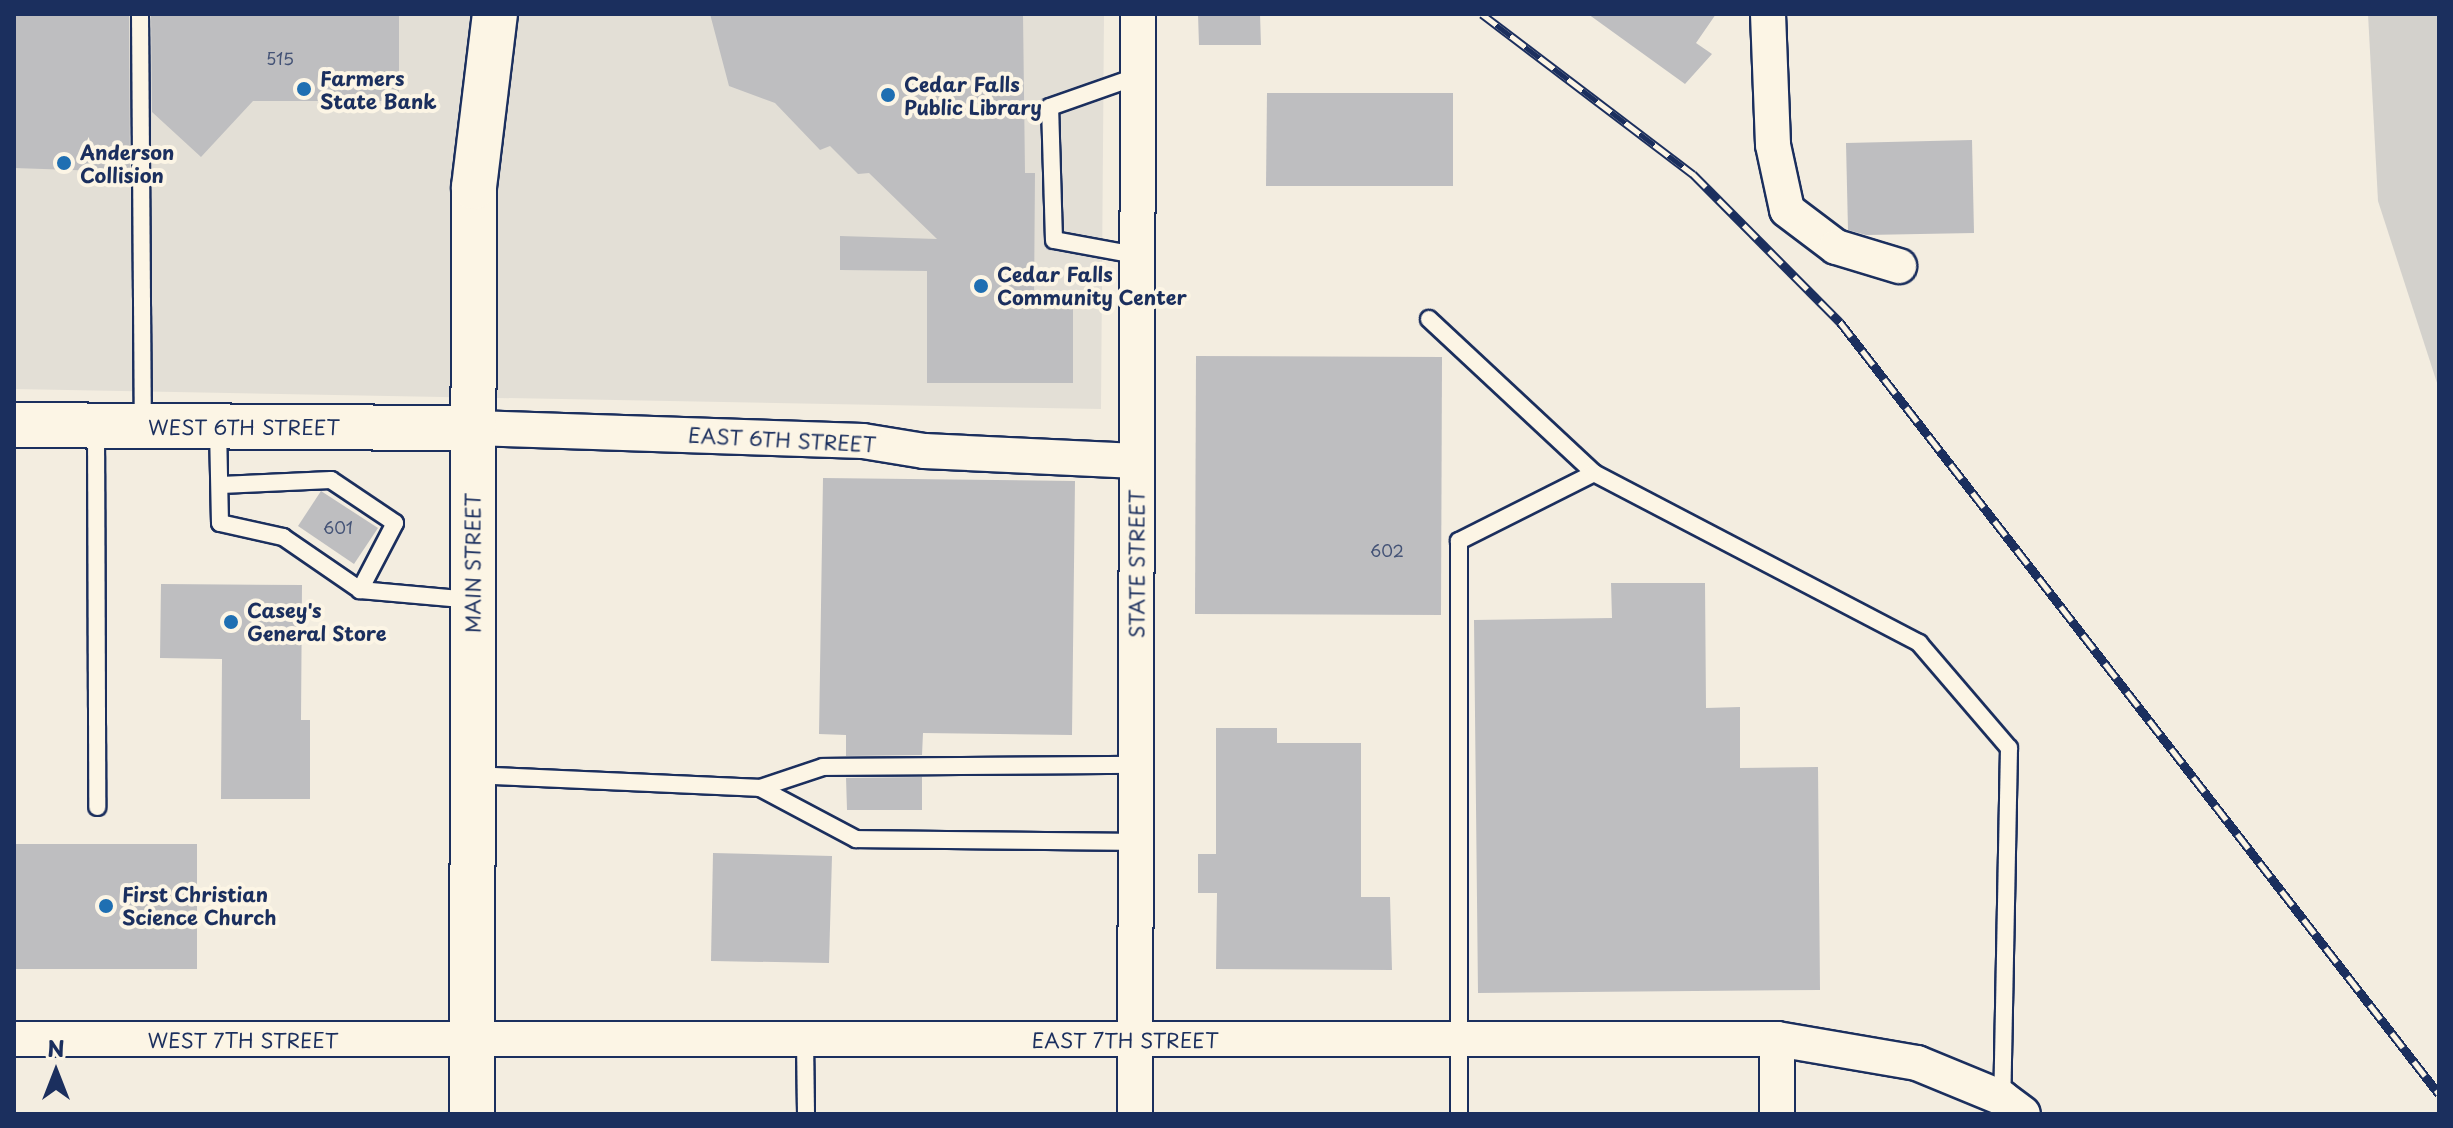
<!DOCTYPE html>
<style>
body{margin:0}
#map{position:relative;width:2453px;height:1128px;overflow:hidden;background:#f3ede0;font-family:"Playpen Sans",sans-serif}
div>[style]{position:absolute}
.built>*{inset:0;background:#e3dfd6}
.green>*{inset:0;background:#d3d1cc}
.building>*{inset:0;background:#bebec0}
.roads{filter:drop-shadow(2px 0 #1b2f5e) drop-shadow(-2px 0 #1b2f5e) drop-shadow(0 2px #1b2f5e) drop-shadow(0 -2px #1b2f5e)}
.lane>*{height:16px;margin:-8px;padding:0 8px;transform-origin:8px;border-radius:8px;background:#fcf5e5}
.street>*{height:34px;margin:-17px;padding:0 17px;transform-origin:17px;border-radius:17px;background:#fcf5e5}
.secondary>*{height:44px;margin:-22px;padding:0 22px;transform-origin:22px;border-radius:22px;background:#fcf5e5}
.rail>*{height:9px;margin-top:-4.5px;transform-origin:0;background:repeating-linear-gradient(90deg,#fcf5e5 0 18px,#1b2f5e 0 36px);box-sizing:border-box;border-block:2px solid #1b2f5e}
.dots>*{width:22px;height:22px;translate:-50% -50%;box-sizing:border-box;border:4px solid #fcf5e5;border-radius:50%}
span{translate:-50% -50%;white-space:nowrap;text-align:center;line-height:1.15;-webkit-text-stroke:8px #fcf5e5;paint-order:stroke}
.number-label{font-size:16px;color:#445376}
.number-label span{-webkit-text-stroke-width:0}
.poi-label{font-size:20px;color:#1b2f5e;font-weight:700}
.left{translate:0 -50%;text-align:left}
.street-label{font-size:20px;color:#1b2f5e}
.frame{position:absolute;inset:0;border:16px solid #1b2f5e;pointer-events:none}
.north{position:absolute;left:16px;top:1032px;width:80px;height:80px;-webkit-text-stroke:6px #fcf5e5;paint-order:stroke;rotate:0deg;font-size:22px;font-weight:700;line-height:32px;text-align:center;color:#1b2f5e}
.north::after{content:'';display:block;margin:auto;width:28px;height:36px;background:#1b2f5e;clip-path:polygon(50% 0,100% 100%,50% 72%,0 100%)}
</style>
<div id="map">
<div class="built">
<i style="clip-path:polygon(14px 14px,1104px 14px,1101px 409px,14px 389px)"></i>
</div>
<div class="green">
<i style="clip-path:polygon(2368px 14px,2439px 14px,2439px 389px,2378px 201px)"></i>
</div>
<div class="building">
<i style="clip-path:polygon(14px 14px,129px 14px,130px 172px,14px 168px)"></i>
<i style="clip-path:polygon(151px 14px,399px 14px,399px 101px,253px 101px,201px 157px,152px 112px)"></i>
<i style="clip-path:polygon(710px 14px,1023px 14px,1025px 173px,1035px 173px,1034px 302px,1073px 302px,1073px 383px,927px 383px,927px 271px,840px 270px,840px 236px,937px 239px,869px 173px,858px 174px,830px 146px,820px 150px,775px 103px,729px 86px)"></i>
<i style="clip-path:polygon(1198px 14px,1260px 14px,1261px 45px,1199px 45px)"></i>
<i style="clip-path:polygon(1588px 14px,1716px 14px,1696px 43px,1712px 54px,1685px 84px)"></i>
<i style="clip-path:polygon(1267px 93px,1453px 93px,1453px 186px,1266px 186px)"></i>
<i style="clip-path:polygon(1972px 140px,1974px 233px,1866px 235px,1848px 230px,1846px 143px)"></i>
<i style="clip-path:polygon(1196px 356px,1442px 357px,1441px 615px,1195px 614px)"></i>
<i style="clip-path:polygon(823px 478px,1075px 481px,1072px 735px,923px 733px,922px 755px,846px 756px,846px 735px,819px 734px)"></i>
<i style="clip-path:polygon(321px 491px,378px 528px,354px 564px,298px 526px)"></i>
<i style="clip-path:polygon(1611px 583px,1705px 583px,1706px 708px,1740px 707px,1740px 768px,1818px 767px,1820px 990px,1478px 993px,1474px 620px,1612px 618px)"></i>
<i style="clip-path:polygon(161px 584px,302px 585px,301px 720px,310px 720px,310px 799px,221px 799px,222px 659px,160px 658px)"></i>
<i style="clip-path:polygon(1216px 728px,1277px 728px,1277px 743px,1361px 743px,1361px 897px,1390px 897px,1392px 970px,1216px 969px,1217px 893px,1198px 893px,1198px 854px,1216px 854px)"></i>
<i style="clip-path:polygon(922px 777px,922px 810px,847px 810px,846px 778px)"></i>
<i style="clip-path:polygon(14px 844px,197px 844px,197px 969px,14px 969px)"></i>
<i style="clip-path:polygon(713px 853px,832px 856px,829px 963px,711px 961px)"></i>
</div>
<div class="roads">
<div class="lane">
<i style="left:140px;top:14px;width:410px;rotate:89.6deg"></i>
<i style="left:1135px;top:255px;width:82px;rotate:-169.5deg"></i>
<i style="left:1054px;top:240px;width:133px;rotate:-91.7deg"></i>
<i style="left:1050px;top:107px;width:93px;rotate:-19.4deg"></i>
<i style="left:1429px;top:319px;width:226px;rotate:43deg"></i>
<i style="left:1594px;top:473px;width:367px;rotate:27.6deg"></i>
<i style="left:1919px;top:643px;width:138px;rotate:49.4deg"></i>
<i style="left:2009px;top:748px;width:350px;rotate:91.1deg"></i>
<i style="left:96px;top:428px;width:379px;rotate:89.8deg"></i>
<i style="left:218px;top:428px;width:95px;rotate:88.8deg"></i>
<i style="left:220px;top:523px;width:65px;rotate:12.5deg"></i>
<i style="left:283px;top:537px;width:93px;rotate:34.5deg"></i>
<i style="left:360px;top:590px;width:111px;rotate:5.1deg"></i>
<i style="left:221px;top:485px;width:110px;rotate:-2.6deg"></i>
<i style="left:331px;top:480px;width:77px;rotate:33.9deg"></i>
<i style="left:395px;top:523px;width:76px;rotate:117.6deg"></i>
<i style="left:474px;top:775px;width:286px;rotate:2.6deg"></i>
<i style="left:760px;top:788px;width:109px;rotate:28deg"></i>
<i style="left:856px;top:839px;width:280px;rotate:0.6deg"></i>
<i style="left:760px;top:788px;width:66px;rotate:-18.4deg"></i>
<i style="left:823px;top:767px;width:313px;rotate:-0.4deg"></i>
<i style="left:805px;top:1041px;width:73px;rotate:89.2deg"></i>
<i style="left:1459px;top:1114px;width:573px;rotate:-90deg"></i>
<i style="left:1459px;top:541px;width:151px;rotate:-26.7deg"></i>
</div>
<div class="street">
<i style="left:1768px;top:14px;width:131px;rotate:87.8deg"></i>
<i style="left:1773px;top:145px;width:66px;rotate:77.8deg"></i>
<i style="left:1787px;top:210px;width:61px;rotate:37.1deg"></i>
<i style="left:1836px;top:247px;width:66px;rotate:16.8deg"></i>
<i style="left:474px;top:428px;width:389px;rotate:1.9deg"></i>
<i style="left:863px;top:441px;width:62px;rotate:9.3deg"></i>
<i style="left:924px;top:451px;width:213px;rotate:2.7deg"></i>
<i style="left:14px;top:1039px;width:1763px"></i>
<i style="left:1777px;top:1039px;width:142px;rotate:9.7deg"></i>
<i style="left:1917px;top:1063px;width:92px;rotate:22.4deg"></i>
<i style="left:2002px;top:1098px;width:26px;rotate:37deg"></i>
<i style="left:1777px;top:1039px;width:75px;rotate:90deg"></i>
<i style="left:1135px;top:1114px;width:1100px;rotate:-89.84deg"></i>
</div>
<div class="secondary">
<i style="left:14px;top:425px;width:460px;rotate:0.4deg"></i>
<i style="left:472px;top:1114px;width:927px;rotate:-89.88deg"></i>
<i style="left:474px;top:187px;width:174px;rotate:-83.1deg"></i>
</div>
</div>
<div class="rail">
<i style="left:1482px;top:14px;width:265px;rotate:37.2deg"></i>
<i style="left:1693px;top:174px;width:209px;rotate:45.2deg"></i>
<i style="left:1840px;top:322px;width:977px;rotate:52.19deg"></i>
</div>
<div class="dots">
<i style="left:304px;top:89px;background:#1f6fb2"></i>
<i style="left:888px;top:95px;background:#1f6fb2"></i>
<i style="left:64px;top:163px;background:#1f6fb2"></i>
<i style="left:981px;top:286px;background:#1f6fb2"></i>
<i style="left:231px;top:622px;background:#1f6fb2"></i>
<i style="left:106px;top:906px;background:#1f6fb2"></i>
</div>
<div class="number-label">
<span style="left:280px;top:58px">515</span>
<span style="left:338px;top:527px">601</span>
<span style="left:1387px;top:550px">602</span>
</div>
<div class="poi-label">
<span class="left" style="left:320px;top:90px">Farmers<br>State Bank</span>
<span class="left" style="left:904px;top:96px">Cedar Falls<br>Public Library</span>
<span class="left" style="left:80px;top:164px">Anderson<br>Collision</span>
<span class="left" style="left:997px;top:286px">Cedar Falls<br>Community Center</span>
<span class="left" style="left:247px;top:622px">Casey's<br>General Store</span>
<span class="left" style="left:122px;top:906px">First Christian<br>Science Church</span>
</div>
<div class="street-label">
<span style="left:244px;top:427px">WEST 6TH STREET</span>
<span style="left:782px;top:440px;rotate:3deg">EAST 6TH STREET</span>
<span style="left:473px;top:563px;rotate:-90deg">MAIN STREET</span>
<span style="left:1137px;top:564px;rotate:-90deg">STATE STREET</span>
<span style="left:243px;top:1040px">WEST 7TH STREET</span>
<span style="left:1125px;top:1040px">EAST 7TH STREET</span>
</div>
<div class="frame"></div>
<div class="north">N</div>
</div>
